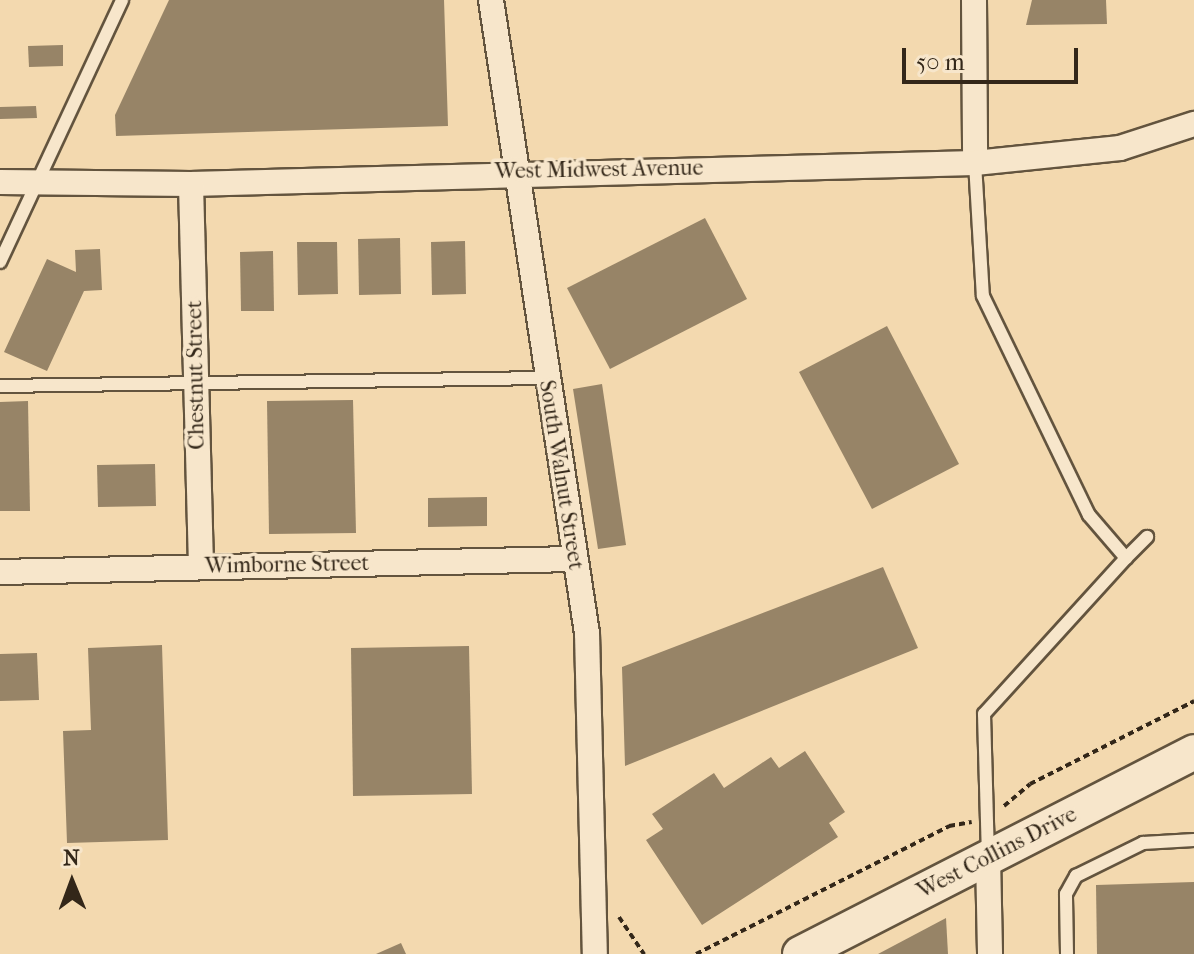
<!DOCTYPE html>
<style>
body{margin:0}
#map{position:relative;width:1194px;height:954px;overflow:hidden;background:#f3d9af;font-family:"IM FELL French Canon",serif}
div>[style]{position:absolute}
.building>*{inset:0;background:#978467}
.path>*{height:4px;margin-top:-2px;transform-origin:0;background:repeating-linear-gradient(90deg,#332719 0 6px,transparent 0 10px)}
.roads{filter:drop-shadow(2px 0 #63543e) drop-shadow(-2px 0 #63543e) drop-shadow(0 2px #63543e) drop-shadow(0 -2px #63543e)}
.lane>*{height:12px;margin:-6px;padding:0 6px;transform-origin:6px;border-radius:6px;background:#f7e6cb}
.street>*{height:24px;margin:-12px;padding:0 12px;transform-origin:12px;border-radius:12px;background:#f7e6cb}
.secondary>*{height:34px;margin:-17px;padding:0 17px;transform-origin:17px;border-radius:17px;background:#f7e6cb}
span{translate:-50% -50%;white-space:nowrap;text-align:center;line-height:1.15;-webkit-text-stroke:7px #f7e6cb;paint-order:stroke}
.street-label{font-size:22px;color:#332719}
.north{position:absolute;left:32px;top:842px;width:80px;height:80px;-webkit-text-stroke:6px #f7e6cb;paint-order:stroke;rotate:359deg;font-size:22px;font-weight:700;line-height:32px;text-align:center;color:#332719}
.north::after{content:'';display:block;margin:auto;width:28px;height:36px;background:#332719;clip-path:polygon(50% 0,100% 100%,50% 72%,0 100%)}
.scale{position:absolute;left:902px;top:48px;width:176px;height:36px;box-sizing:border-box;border:4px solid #332719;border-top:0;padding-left:10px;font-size:24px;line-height:28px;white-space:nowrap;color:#332719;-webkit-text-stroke:6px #f7e6cb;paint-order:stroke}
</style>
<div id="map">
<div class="building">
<i style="clip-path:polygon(169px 0,444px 0,448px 126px,116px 136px,115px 115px)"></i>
<i style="clip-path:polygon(1032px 0,1106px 0,1107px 24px,1026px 25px)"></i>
<i style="clip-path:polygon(63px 45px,63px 66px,29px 67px,28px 46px)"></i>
<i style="clip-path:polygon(36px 106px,37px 118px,0 119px,0 107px)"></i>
<i style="clip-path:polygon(705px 218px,747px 299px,610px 369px,567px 288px)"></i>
<i style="clip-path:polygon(400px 238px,401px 294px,359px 295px,358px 239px)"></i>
<i style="clip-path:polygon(465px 241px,466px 294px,432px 295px,431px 242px)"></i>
<i style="clip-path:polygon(297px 242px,337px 242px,338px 294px,298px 295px)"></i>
<i style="clip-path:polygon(100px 249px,102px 290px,84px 291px,47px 371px,4px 352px,47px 259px,76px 272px,75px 250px)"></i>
<i style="clip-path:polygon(273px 251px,274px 311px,241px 311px,240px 252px)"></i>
<i style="clip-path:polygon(887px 326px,959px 464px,872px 509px,799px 372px)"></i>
<i style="clip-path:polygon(602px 384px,626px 545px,598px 549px,573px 389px)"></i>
<i style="clip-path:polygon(353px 400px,356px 533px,269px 534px,267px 401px)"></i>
<i style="clip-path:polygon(28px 401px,30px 511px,0 511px,0 402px)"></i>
<i style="clip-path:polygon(155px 464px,156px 506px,98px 507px,97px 465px)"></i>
<i style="clip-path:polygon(487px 497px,487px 526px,428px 527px,428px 498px)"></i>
<i style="clip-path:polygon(883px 567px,918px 648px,625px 766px,622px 667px)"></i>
<i style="clip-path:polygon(162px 645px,168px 840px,67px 843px,63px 731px,91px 730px,88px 648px)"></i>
<i style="clip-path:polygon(469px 646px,472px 794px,353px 796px,351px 648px)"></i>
<i style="clip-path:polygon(37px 653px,39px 700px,0 701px,0 654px)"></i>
<i style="clip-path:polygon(805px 751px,845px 812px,829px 823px,838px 837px,702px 925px,646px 840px,663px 829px,652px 814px,714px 773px,724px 788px,771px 757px,779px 768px)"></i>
<i style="clip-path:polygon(1194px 882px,1194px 954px,1097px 954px,1096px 885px)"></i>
<i style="clip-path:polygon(946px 918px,948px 954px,878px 954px)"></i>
<i style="clip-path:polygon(401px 943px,406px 954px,376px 954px)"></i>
</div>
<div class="path">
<i style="left:1004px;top:806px;width:34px;rotate:-40deg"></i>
<i style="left:1030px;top:784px;width:184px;rotate:-26.8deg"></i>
<i style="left:619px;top:917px;width:45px;rotate:56deg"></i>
<i style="left:696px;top:954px;width:284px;rotate:-26.8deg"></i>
<i style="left:949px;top:826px;width:23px;rotate:-10deg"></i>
</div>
<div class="roads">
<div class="lane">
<i style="left:975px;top:163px;width:133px;rotate:86.6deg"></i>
<i style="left:983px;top:296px;width:243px;rotate:64.2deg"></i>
<i style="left:1089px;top:515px;width:57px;rotate:49.3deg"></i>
<i style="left:1126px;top:558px;width:211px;rotate:132.3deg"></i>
<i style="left:984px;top:714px;width:140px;rotate:88.4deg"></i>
<i style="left:0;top:262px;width:289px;rotate:-65deg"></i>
<i style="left:0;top:386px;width:546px;rotate:-0.84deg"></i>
<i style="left:1126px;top:558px;width:30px;rotate:-45deg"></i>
<i style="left:1067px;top:954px;width:60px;rotate:-91deg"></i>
<i style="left:1066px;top:894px;width:21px;rotate:-61deg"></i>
<i style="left:1076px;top:876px;width:75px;rotate:-26.2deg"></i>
<i style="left:1143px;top:843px;width:51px;rotate:-3.4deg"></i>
</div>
<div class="street">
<i style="left:491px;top:0;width:640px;rotate:81.38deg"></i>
<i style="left:587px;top:633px;width:321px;rotate:88.6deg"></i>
<i style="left:974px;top:0;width:163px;rotate:89.6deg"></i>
<i style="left:0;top:182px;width:191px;rotate:0.6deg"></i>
<i style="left:191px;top:184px;width:784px;rotate:-1.53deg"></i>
<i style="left:975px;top:163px;width:146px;rotate:-5.9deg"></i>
<i style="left:1120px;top:148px;width:78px;rotate:-18deg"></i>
<i style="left:191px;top:184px;width:383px;rotate:88.5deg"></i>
<i style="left:0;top:572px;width:574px;rotate:-1.3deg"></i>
<i style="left:988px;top:857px;width:97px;rotate:88.8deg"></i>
</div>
<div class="secondary">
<i style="left:800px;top:954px;width:443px;rotate:-27.1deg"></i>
</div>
</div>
<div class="street-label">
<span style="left:599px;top:170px;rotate:-1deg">West Midwest Avenue</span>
<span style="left:196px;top:375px;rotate:-91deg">Chestnut Street</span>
<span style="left:561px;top:475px;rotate:81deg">South Walnut Street</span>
<span style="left:287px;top:565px;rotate:-1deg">Wimborne Street</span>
<span style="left:997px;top:853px;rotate:-27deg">West Collins Drive</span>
</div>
<div class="north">N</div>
<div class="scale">50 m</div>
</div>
